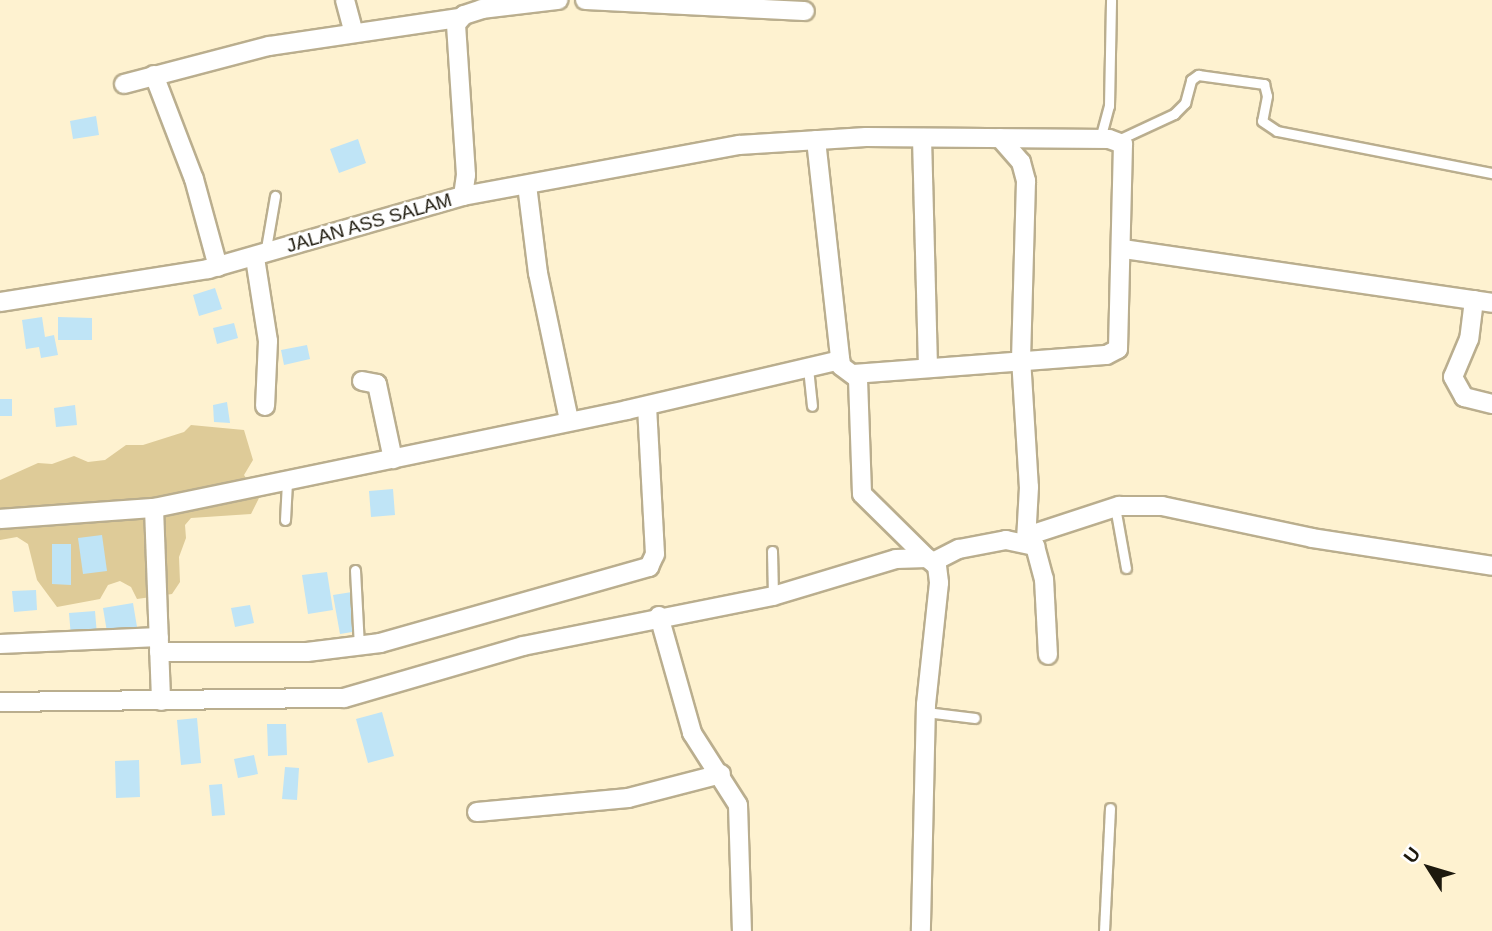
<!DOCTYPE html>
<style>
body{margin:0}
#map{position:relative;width:1492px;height:931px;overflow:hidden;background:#fef2d0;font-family:Helvetica,sans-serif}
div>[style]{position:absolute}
.green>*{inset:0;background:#decb98}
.building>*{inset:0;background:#bfe4f6}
.roads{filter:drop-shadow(2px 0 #baae8e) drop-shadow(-2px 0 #baae8e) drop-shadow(0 2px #baae8e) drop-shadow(0 -2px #baae8e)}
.lane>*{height:9px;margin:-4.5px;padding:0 4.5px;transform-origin:4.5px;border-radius:4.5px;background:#fff}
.street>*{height:18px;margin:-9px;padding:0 9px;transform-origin:9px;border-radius:9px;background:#fff}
span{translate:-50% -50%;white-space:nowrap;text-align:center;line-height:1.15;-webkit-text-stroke:5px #fff;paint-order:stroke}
.street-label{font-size:19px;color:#1d190d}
.north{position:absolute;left:1394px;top:833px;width:70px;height:70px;-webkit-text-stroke:5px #fff;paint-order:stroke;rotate:307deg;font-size:19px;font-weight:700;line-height:28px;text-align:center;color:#1d190d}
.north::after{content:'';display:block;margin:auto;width:24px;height:32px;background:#1d190d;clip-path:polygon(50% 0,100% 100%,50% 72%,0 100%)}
</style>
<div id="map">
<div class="green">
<i style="clip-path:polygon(191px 425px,244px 430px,253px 460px,244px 475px,259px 498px,251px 514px,191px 518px,185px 525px,186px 538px,179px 557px,180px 582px,172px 594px,137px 599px,131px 587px,120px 581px,108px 585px,100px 599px,57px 607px,37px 580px,28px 544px,17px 537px,0 540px,0 480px,38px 463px,52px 464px,74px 456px,88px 462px,105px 460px,126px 445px,143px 445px,184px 432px)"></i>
</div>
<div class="building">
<i style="clip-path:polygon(96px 116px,99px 135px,73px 139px,70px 121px)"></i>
<i style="clip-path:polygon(358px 139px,366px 163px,339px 173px,330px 149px)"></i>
<i style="clip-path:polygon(215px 288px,222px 309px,199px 316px,193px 295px)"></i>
<i style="clip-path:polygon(42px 317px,45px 337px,54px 335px,58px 355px,41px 358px,39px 347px,26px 349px,22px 320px)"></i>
<i style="clip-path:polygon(58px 317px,92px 318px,92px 340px,58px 340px)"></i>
<i style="clip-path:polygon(234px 323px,238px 338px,217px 344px,213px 328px)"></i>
<i style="clip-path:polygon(307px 345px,310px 359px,284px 365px,281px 350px)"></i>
<i style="clip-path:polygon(0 399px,12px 399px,12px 416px,0 416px)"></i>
<i style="clip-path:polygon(227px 402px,230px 423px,214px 422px,213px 405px)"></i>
<i style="clip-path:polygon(75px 405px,77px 425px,56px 427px,54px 408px)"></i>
<i style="clip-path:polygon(393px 489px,395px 515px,371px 517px,369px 491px)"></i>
<i style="clip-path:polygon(102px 535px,107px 571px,83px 574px,78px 538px)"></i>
<i style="clip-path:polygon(52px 544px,71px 544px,71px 585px,52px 584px)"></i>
<i style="clip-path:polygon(327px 572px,333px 610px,308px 614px,302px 575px)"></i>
<i style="clip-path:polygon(36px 590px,37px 610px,14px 612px,12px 591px)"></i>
<i style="clip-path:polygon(352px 592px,358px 631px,340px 634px,333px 595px)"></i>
<i style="clip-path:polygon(133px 603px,137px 627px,107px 632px,103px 608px)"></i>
<i style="clip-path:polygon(250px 605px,254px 623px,235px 627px,231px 608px)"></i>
<i style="clip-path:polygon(95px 611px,97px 635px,71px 637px,69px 613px)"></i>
<i style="clip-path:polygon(382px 712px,394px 756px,368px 763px,356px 719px)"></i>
<i style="clip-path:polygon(197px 718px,201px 763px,181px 765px,177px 720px)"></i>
<i style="clip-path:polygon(267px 724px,286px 724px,287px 755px,268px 756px)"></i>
<i style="clip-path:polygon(254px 755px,258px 774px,238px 778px,234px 759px)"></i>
<i style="clip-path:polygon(139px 760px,140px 797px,116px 798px,115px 761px)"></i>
<i style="clip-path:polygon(285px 767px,299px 768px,297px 800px,282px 799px)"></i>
<i style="clip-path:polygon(222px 784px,225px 815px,212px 816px,209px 785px)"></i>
</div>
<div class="roads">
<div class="lane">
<i style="left:1100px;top:139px;width:34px;rotate:-75deg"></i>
<i style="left:1109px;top:106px;width:106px;rotate:-88.9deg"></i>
<i style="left:1118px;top:140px;width:62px;rotate:-24.9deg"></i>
<i style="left:1174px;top:114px;width:16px;rotate:-45deg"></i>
<i style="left:1185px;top:103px;width:24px;rotate:-75deg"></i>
<i style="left:1191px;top:80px;width:9px;rotate:-36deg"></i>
<i style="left:1198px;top:75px;width:67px;rotate:7.8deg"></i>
<i style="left:1264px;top:84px;width:12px;rotate:76deg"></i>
<i style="left:1267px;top:96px;width:25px;rotate:101deg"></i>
<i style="left:1262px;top:121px;width:18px;rotate:34deg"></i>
<i style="left:1277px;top:131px;width:219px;rotate:11.1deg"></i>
<i style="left:265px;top:254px;width:59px;rotate:-80.2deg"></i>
<i style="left:808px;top:368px;width:38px;rotate:84deg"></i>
<i style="left:1115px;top:507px;width:62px;rotate:79.8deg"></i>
<i style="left:285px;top:520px;width:39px;rotate:-87deg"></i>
<i style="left:772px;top:551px;width:45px;rotate:88.7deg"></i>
<i style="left:355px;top:570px;width:76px;rotate:87deg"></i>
<i style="left:926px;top:712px;width:49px;rotate:7deg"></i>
<i style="left:1104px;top:931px;width:123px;rotate:-87.2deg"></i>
</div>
<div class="street">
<i style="left:345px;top:0;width:34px;rotate:75deg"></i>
<i style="left:585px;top:0;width:220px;rotate:2.9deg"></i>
<i style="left:154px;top:75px;width:111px;rotate:69deg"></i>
<i style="left:194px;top:179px;width:91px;rotate:74.7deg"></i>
<i style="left:124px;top:84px;width:150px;rotate:-14.7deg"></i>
<i style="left:269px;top:46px;width:192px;rotate:-8.4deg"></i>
<i style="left:922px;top:138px;width:229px;rotate:88.5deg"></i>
<i style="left:1000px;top:138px;width:32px;rotate:49deg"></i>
<i style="left:1021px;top:162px;width:20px;rotate:75deg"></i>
<i style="left:1026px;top:181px;width:177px;rotate:91.6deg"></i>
<i style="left:1021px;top:358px;width:129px;rotate:86.5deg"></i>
<i style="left:1029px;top:487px;width:54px;rotate:93.2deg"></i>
<i style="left:816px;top:140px;width:227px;rotate:83.7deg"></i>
<i style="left:841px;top:366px;width:21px;rotate:37deg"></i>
<i style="left:858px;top:379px;width:115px;rotate:88deg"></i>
<i style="left:862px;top:494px;width:91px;rotate:44.6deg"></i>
<i style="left:527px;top:185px;width:89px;rotate:82.9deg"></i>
<i style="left:538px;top:273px;width:150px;rotate:78.1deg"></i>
<i style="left:463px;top:196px;width:21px;rotate:-82deg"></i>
<i style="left:466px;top:175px;width:151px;rotate:-93.8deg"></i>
<i style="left:456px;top:24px;width:12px;rotate:-48deg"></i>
<i style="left:464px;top:15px;width:19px;rotate:-18deg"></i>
<i style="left:482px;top:9px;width:77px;rotate:-6.8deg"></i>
<i style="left:1123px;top:249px;width:373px;rotate:8.3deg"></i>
<i style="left:255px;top:258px;width:84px;rotate:81.1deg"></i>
<i style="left:268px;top:341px;width:65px;rotate:92.6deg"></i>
<i style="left:1474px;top:300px;width:39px;rotate:97deg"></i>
<i style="left:1469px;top:339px;width:41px;rotate:112.8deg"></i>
<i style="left:1453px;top:377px;width:23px;rotate:61deg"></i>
<i style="left:1464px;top:397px;width:29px;rotate:14deg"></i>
<i style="left:0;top:302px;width:211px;rotate:-9deg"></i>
<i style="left:208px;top:269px;width:265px;rotate:-16deg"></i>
<i style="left:463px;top:196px;width:281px;rotate:-10.5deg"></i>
<i style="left:739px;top:145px;width:127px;rotate:-3.6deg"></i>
<i style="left:866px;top:137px;width:243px;rotate:0.5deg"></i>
<i style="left:1109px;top:139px;width:15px;rotate:20deg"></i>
<i style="left:1123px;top:144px;width:205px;rotate:91.4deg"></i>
<i style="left:1118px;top:349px;width:13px;rotate:153deg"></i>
<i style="left:1106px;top:355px;width:251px;rotate:175.7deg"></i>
<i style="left:362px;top:381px;width:15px;rotate:11deg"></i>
<i style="left:377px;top:384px;width:77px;rotate:78deg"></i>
<i style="left:154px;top:508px;width:193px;rotate:87.9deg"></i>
<i style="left:0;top:519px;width:154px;rotate:-4.1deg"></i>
<i style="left:154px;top:508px;width:483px;rotate:-11.7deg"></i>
<i style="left:627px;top:410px;width:219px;rotate:-13.2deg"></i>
<i style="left:1027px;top:536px;width:97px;rotate:-18.1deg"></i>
<i style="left:1119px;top:506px;width:43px"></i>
<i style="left:1162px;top:506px;width:153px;rotate:12deg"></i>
<i style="left:1312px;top:538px;width:182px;rotate:8.8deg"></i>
<i style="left:933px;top:562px;width:29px;rotate:-27deg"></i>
<i style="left:959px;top:549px;width:48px;rotate:-10.8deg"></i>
<i style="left:1006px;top:540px;width:30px;rotate:12deg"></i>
<i style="left:1035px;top:546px;width:34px;rotate:75deg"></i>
<i style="left:1044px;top:579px;width:76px;rotate:87deg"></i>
<i style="left:659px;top:616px;width:122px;rotate:74.2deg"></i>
<i style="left:692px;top:733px;width:85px;rotate:57.4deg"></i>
<i style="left:738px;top:805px;width:126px;rotate:88.2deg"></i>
<i style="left:0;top:644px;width:159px;rotate:-2.5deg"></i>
<i style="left:159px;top:652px;width:148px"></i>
<i style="left:307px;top:652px;width:74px;rotate:-7deg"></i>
<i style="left:380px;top:643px;width:280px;rotate:-15.8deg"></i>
<i style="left:649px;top:567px;width:14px;rotate:-65deg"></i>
<i style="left:655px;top:554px;width:148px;rotate:-93.1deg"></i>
<i style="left:0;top:702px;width:344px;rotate:-0.7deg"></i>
<i style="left:344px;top:698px;width:186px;rotate:-16.2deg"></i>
<i style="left:523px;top:646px;width:255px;rotate:-11.3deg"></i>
<i style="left:773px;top:596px;width:128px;rotate:-16.7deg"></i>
<i style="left:896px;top:559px;width:31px;rotate:-2deg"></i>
<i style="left:927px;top:558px;width:13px;rotate:39deg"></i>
<i style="left:937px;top:566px;width:17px;rotate:83deg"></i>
<i style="left:939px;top:583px;width:122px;rotate:96.1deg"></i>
<i style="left:926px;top:704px;width:227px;rotate:91.3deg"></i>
<i style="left:477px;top:812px;width:152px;rotate:-5.3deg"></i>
<i style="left:628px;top:798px;width:96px;rotate:-14.5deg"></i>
</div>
</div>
<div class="street-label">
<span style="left:369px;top:223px;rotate:-16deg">JALAN ASS SALAM</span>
</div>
<div class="north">U</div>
</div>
